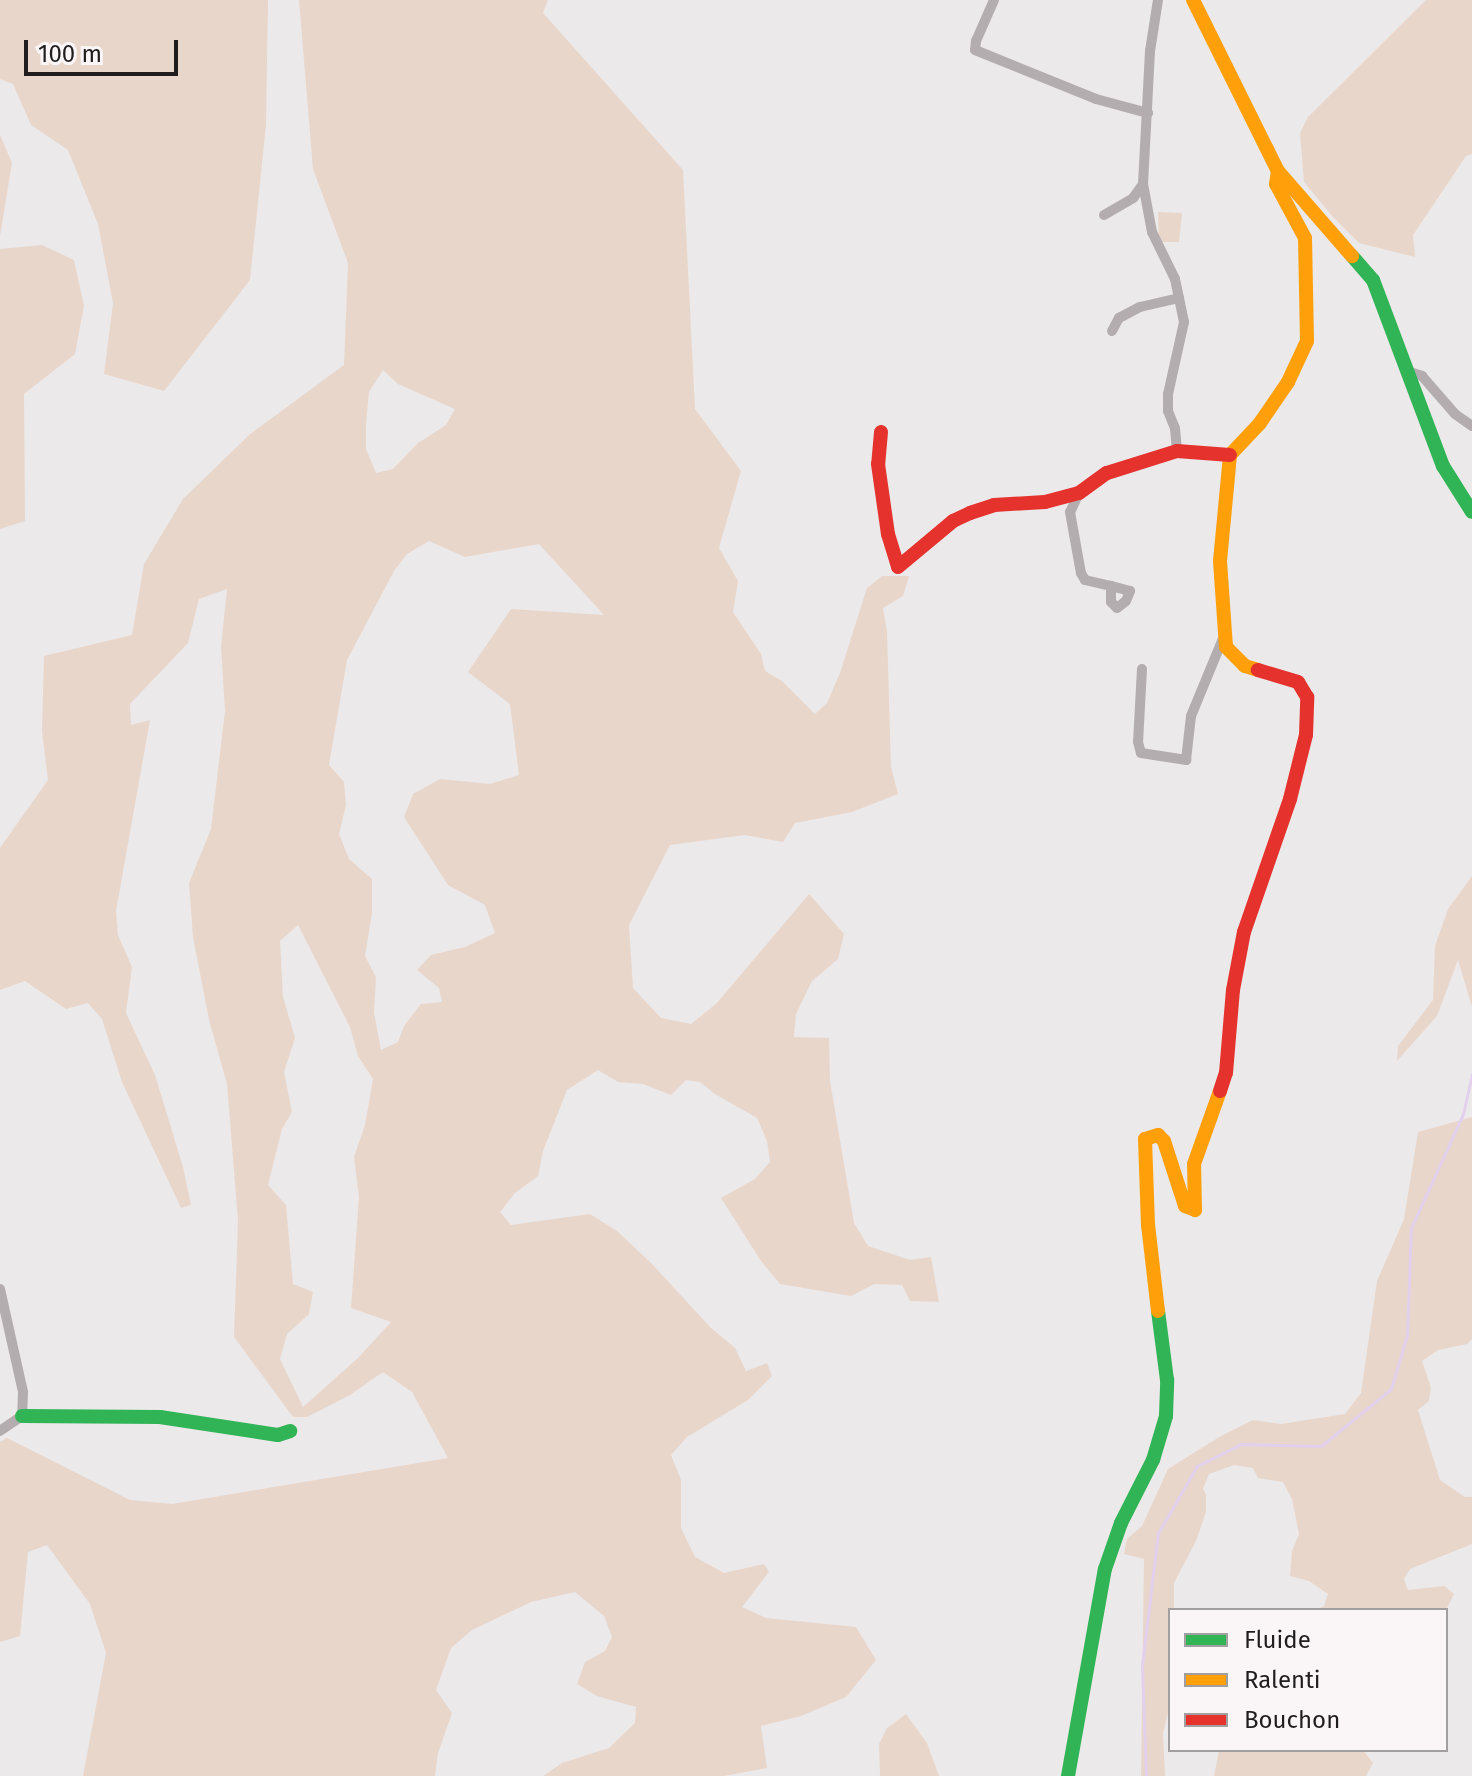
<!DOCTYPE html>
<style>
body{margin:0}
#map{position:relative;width:1472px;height:1776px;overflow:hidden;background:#ece9ea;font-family:"Fira Sans",sans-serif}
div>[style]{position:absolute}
.green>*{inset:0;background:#e9d6cb}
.stream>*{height:3px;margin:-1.5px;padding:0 1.5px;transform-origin:1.5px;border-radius:1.5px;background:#e3d0ed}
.street>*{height:10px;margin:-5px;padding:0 5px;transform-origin:5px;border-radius:5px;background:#b3adb0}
.fast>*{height:14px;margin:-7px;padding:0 7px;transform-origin:7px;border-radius:7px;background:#30b455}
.slow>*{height:14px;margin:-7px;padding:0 7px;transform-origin:7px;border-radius:7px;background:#ff9f0a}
.jam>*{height:14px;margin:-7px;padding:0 7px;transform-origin:7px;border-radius:7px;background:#e5322d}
span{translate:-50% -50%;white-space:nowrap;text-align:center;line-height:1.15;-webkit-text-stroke:8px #faf5f6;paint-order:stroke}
.legend{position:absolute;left:1168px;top:1608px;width:280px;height:144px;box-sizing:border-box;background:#faf5f6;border:2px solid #a29fa0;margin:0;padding:10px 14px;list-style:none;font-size:24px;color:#1f1d1e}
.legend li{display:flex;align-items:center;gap:16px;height:40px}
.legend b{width:40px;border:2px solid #a29fa0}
.scale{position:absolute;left:24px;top:40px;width:154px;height:36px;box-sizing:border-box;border:4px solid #1f1d1e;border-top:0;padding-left:10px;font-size:24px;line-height:28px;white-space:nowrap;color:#1f1d1e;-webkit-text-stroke:6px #faf5f6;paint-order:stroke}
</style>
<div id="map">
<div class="green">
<i style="clip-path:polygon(0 0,268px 0,266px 125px,250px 280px,164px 391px,104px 374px,113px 303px,98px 224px,68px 150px,31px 125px,13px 84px,0 79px)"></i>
<i style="clip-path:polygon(evenodd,299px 0,548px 0,543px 13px,683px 170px,695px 409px,741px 471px,719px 548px,738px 581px,733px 612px,761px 654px,765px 671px,782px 681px,815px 714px,827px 703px,840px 673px,867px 588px,882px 576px,909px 576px,903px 596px,883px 608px,887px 632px,891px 767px,898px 794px,852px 812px,795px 823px,783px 842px,745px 835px,670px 845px,629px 925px,633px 988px,661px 1018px,691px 1024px,717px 1003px,809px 894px,844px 934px,838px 959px,812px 981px,796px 1014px,794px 1037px,829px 1038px,830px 1081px,854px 1223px,868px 1246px,910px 1260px,931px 1257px,939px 1302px,910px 1301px,902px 1285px,874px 1284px,851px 1296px,780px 1284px,761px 1261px,721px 1198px,755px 1179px,770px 1162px,767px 1141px,757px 1118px,715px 1094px,700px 1082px,686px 1080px,671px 1095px,643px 1084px,618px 1082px,598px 1070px,567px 1090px,543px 1151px,538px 1176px,515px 1193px,500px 1212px,511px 1225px,590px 1214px,617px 1231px,652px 1264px,711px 1328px,735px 1348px,746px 1371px,767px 1363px,772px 1376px,748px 1400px,687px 1437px,671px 1455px,681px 1480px,681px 1528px,695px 1557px,724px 1573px,764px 1564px,769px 1572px,742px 1607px,766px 1618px,856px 1627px,876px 1660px,846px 1697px,801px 1716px,761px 1726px,767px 1768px,724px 1776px,543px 1776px,562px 1763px,609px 1748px,635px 1723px,636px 1707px,597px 1696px,577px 1684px,585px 1662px,605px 1651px,612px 1637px,604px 1616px,575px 1592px,531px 1602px,472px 1630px,451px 1648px,436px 1690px,452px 1713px,438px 1753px,435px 1776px,83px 1776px,106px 1653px,90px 1604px,47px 1545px,28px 1552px,20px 1636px,0 1642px,0 1442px,7px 1438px,130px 1500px,172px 1504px,448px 1458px,412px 1392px,383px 1372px,350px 1395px,307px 1417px,293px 1417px,234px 1337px,238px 1221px,227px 1084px,209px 1020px,193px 937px,189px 883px,211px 829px,225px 711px,221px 647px,227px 589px,199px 599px,188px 643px,130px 704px,131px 725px,150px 720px,116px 911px,118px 935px,132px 967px,126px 1013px,155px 1075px,183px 1167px,191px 1205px,181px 1208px,122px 1082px,102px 1019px,88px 1003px,66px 1009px,25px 981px,0 990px,0 848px,48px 780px,42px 731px,44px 656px,132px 635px,144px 564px,183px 499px,249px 435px,344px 365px,348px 263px,313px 169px,299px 0,383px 370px,398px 384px,455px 409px,446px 425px,418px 443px,393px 469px,376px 473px,366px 449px,366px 424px,369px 392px,383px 370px,299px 0,429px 541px,465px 557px,539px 544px,604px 615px,511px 609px,468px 672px,510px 704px,519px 775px,490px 784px,440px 779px,413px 794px,404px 817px,448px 885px,485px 905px,495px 933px,465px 947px,431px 955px,417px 970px,439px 988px,442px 1002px,421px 1004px,404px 1026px,398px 1042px,381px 1050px,374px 1013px,376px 977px,365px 956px,372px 913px,372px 879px,349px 859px,339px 834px,346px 805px,344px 782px,329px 765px,347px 660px,394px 571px,407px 554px,429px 541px,299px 0,298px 925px,350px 1027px,358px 1056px,373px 1079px,365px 1125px,354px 1157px,359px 1197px,351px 1308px,391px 1322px,358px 1358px,303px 1407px,280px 1359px,287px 1334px,309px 1314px,313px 1292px,293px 1284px,286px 1205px,268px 1185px,282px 1129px,292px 1112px,284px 1072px,295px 1038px,283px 997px,280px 941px,298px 925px)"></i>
<i style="clip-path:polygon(1426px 0,1472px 0,1472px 154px,1466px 156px,1413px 235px,1415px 257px,1359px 243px,1333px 217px,1304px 182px,1300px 133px,1308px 117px)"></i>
<i style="clip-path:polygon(0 135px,12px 163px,0 236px)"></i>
<i style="clip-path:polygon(1158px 212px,1182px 213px,1179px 242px,1159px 242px)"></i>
<i style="clip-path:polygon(42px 245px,74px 260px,84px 306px,75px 354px,24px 394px,25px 521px,0 529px,0 249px)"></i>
<i style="clip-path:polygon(1472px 876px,1472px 1007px,1458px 960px,1437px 1016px,1397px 1061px,1398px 1046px,1433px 1000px,1435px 946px,1448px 909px)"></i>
<i style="clip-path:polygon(1472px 1117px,1472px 1339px,1467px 1344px,1438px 1350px,1422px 1361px,1431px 1388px,1429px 1401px,1418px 1410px,1440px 1480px,1465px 1497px,1472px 1497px,1472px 1544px,1410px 1569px,1404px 1579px,1408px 1590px,1444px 1586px,1454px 1594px,1446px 1610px,1316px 1610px,1324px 1606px,1328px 1594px,1309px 1581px,1290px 1576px,1292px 1551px,1299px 1534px,1292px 1499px,1283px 1482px,1258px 1478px,1253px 1468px,1234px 1465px,1209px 1474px,1203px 1489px,1206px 1494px,1206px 1512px,1196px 1541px,1174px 1583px,1174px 1610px,1170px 1610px,1170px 1705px,1163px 1733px,1165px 1776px,1141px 1776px,1144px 1559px,1124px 1554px,1127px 1539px,1142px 1526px,1168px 1469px,1221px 1436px,1253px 1420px,1281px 1424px,1345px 1414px,1361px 1393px,1377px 1281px,1404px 1219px,1418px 1132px)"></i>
<i style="clip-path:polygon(906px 1714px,927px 1743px,939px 1776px,880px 1776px,879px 1744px,887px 1728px)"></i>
<i style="clip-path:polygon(1219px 1750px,1363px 1750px,1373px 1763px,1366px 1776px,1214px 1776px)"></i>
</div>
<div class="stream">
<i style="left:1146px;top:1776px;width:111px;rotate:-92.1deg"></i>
<i style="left:1142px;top:1665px;width:133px;rotate:-83.1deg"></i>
<i style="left:1158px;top:1533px;width:78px;rotate:-59.8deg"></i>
<i style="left:1197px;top:1466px;width:49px;rotate:-26.6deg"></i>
<i style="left:1241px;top:1444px;width:80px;rotate:1.4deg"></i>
<i style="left:1321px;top:1446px;width:90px;rotate:-39.2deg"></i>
<i style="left:1391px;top:1389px;width:56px;rotate:-73.5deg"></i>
<i style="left:1407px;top:1335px;width:107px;rotate:-87.9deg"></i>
<i style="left:1411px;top:1228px;width:125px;rotate:-65.5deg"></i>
<i style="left:1463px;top:1114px;width:41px;rotate:-77.3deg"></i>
</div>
<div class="street">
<i style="left:994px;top:0;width:45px;rotate:113.7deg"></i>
<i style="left:976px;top:41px;width:9px;rotate:96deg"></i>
<i style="left:975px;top:50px;width:131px;rotate:22deg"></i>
<i style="left:1096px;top:99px;width:54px;rotate:15.1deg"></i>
<i style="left:1158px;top:0;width:52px;rotate:98.9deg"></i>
<i style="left:1150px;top:51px;width:133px;rotate:93deg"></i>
<i style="left:1143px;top:184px;width:49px;rotate:79.4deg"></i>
<i style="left:1152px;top:232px;width:52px;rotate:63.9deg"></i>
<i style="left:1175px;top:279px;width:44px;rotate:78.2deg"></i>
<i style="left:1184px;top:322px;width:74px;rotate:102.5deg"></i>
<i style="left:1168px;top:394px;width:17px;rotate:90deg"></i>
<i style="left:1168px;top:411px;width:18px;rotate:68deg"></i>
<i style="left:1175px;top:428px;width:23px;rotate:85deg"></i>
<i style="left:1104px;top:215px;width:34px;rotate:-30deg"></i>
<i style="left:1133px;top:198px;width:17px;rotate:-54deg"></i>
<i style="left:1112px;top:331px;width:15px;rotate:-62deg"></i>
<i style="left:1119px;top:318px;width:24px;rotate:-28deg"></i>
<i style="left:1140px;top:307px;width:40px;rotate:-13deg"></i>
<i style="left:1410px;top:372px;width:13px;rotate:18deg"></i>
<i style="left:1422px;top:376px;width:50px;rotate:49deg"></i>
<i style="left:1455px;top:414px;width:21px;rotate:35deg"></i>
<i style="left:1079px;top:493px;width:21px;rotate:115deg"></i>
<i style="left:1070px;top:512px;width:62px;rotate:79.8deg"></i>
<i style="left:1081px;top:573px;width:8px;rotate:60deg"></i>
<i style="left:1085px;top:580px;width:27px;rotate:13deg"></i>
<i style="left:1111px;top:586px;width:16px;rotate:90deg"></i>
<i style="left:1111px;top:602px;width:8px;rotate:45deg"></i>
<i style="left:1117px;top:608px;width:11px;rotate:-38deg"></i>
<i style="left:1126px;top:601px;width:11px;rotate:-68deg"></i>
<i style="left:1130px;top:591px;width:20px;rotate:-165deg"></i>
<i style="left:1142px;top:669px;width:73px;rotate:93.1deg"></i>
<i style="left:1138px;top:742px;width:11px;rotate:75deg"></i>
<i style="left:1141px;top:753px;width:46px;rotate:8.8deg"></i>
<i style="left:1186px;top:760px;width:44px;rotate:-83.5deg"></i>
<i style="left:1191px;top:716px;width:87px;rotate:-67.6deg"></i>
<i style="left:0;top:1289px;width:106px;rotate:77.4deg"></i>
<i style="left:23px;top:1392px;width:24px;rotate:92deg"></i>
<i style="left:22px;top:1416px;width:27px;rotate:146deg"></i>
</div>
<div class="fast">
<i style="left:1352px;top:256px;width:32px;rotate:49deg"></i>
<i style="left:1373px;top:280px;width:199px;rotate:69.4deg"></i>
<i style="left:1443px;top:466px;width:54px;rotate:57.8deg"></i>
<i style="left:22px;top:1416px;width:138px;rotate:0.4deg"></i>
<i style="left:160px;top:1417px;width:119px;rotate:8.7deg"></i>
<i style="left:278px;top:1435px;width:13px;rotate:-18deg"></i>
<i style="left:1068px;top:1776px;width:210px;rotate:-79.9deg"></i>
<i style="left:1105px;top:1569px;width:49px;rotate:-70.8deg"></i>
<i style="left:1121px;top:1523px;width:71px;rotate:-63.1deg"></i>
<i style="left:1153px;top:1460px;width:46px;rotate:-73.5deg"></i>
<i style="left:1166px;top:1416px;width:36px;rotate:-88deg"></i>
<i style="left:1167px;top:1380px;width:70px;rotate:-97.4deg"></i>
</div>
<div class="slow">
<i style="left:1193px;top:0;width:191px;rotate:63.6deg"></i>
<i style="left:1278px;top:171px;width:113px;rotate:49deg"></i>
<i style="left:1258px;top:670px;width:14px;rotate:-163deg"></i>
<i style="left:1245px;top:666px;width:27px;rotate:-135deg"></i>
<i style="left:1226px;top:647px;width:86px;rotate:-94deg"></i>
<i style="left:1220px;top:561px;width:106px;rotate:-84.6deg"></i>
<i style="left:1230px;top:455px;width:44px;rotate:-46.8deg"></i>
<i style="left:1260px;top:423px;width:50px;rotate:-55.7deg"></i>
<i style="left:1288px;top:382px;width:45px;rotate:-65.1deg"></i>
<i style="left:1307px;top:341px;width:103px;rotate:-91.1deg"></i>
<i style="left:1305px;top:238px;width:61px;rotate:-118.2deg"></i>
<i style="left:1276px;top:184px;width:13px;rotate:-81deg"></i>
<i style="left:1158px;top:1311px;width:87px;rotate:-96.6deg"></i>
<i style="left:1148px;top:1225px;width:86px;rotate:-92deg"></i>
<i style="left:1145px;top:1139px;width:14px;rotate:-17deg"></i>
<i style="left:1158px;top:1135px;width:8px;rotate:45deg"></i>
<i style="left:1164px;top:1141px;width:68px;rotate:72.1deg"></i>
<i style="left:1185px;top:1206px;width:11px;rotate:22deg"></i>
<i style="left:1195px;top:1210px;width:46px;rotate:-91.2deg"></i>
<i style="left:1194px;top:1164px;width:77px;rotate:-70.4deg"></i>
</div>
<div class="jam">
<i style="left:881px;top:432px;width:32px;rotate:95deg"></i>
<i style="left:878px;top:464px;width:71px;rotate:81.9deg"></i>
<i style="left:888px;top:534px;width:34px;rotate:73deg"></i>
<i style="left:898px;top:567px;width:72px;rotate:-39.9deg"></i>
<i style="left:953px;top:521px;width:19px;rotate:-25deg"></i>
<i style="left:970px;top:513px;width:25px;rotate:-18deg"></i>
<i style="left:994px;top:505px;width:51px;rotate:-3.4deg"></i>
<i style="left:1045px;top:502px;width:35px;rotate:-15deg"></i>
<i style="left:1079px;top:493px;width:34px;rotate:-36deg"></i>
<i style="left:1107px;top:473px;width:73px;rotate:-17.4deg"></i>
<i style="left:1177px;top:451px;width:53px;rotate:4.3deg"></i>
<i style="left:1220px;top:1091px;width:19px;rotate:-72deg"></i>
<i style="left:1226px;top:1073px;width:83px;rotate:-85.2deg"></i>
<i style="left:1233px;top:990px;width:59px;rotate:-79.3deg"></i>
<i style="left:1244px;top:932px;width:141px;rotate:-70.9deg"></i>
<i style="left:1290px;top:799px;width:66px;rotate:-76deg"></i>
<i style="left:1306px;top:735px;width:38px;rotate:-88deg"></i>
<i style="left:1307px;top:697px;width:17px;rotate:-121deg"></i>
<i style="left:1298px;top:682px;width:42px;rotate:-163.3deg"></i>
</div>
<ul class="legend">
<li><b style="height:10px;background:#30b455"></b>Fluide</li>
<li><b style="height:10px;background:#ff9f0a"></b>Ralenti</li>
<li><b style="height:10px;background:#e5322d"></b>Bouchon</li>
</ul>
<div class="scale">100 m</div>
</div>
